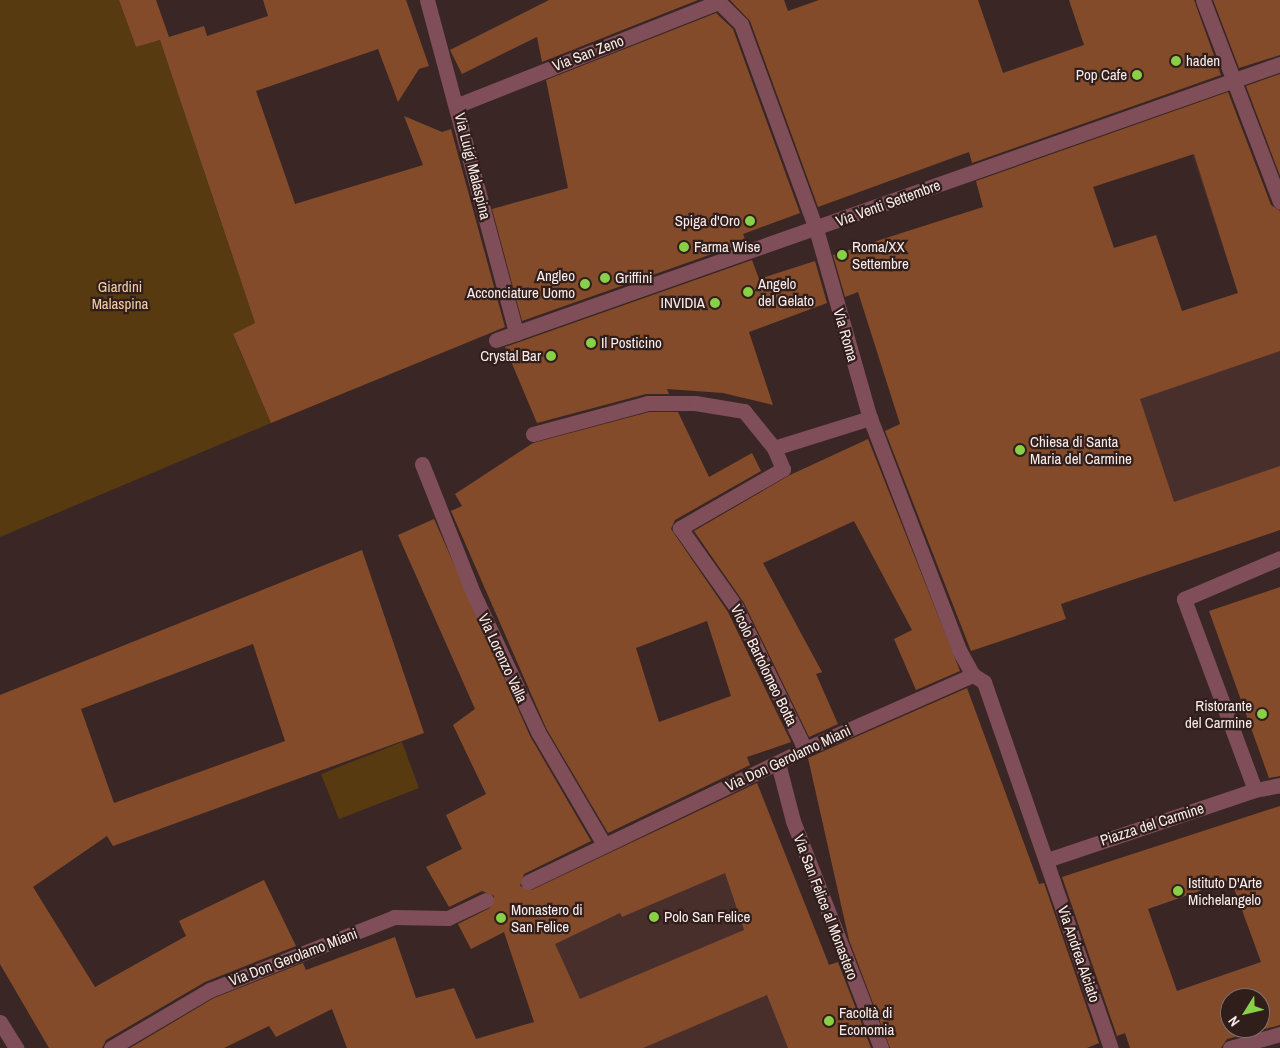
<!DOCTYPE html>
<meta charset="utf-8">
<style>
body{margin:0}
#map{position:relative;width:1280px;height:1048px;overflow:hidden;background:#3a2725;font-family:"Archivo Narrow",sans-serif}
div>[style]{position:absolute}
.built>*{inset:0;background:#492f2c}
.green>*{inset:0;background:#583a11}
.building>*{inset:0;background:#844b2b}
.minor>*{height:15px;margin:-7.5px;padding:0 7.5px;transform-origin:7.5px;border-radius:7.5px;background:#7f4e58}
.dots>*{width:14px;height:14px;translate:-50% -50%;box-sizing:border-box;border:2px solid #301e1b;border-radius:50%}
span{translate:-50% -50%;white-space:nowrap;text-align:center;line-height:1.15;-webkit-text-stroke:4.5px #301e1b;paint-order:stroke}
.street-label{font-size:15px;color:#f9ecea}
.poi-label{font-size:15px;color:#f9ecea}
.left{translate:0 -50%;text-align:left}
.right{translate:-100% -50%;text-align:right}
.park-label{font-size:15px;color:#f7cfa4}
.north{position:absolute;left:1220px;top:988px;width:50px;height:50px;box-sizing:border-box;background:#301e1b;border:1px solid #80706e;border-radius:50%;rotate:234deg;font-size:14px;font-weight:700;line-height:20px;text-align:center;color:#f9ecea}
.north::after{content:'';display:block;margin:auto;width:18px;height:22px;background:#89cf48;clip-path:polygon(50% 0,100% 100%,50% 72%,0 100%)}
</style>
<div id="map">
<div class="built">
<i style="clip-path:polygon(1181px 120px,1280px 238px,1280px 530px,1193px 559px,1097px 339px,1238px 293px)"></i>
<i style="clip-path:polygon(759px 787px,862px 1048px,547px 1048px,493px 901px)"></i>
</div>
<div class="green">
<i style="clip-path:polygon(0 0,119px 0,136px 47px,160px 40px,255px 323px,233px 335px,271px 423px,0 537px)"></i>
<i style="clip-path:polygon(402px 742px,419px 788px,339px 819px,321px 774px)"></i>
</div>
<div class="building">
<i style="clip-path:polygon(119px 0,156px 0,169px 37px,204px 26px,207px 36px,268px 16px,263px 0,406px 0,429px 66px,419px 69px,398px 102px,378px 49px,256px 91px,295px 204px,423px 165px,404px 116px,442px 132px,451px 129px,505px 327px,271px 423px,233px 334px,255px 323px,160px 40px,136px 47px)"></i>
<i style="clip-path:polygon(549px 0,698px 0,542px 62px,537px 37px,462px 74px,450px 50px)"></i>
<i style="clip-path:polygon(730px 0,784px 0,788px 11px,819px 0,978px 0,1003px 73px,1084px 45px,1069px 0,1194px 0,1221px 75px,972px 163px,969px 152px,818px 207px,750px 21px)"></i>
<i style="clip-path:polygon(1213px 0,1280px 0,1280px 55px,1239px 68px)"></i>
<i style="clip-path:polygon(716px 13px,733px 29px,800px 213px,743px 234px,746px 242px,522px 321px,492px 209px,568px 188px,546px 80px)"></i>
<i style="clip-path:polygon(1280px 74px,1280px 176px,1246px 86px)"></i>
<i style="clip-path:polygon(evenodd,1228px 92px,1271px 205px,1280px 211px,1280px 351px,1140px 399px,1174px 502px,1280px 466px,1280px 530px,1061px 604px,1066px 619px,971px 651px,885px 431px,900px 424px,858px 292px,845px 297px,833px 255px,983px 207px,976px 181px,1228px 92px,1194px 154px,1238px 293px,1182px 311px,1156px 235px,1114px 248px,1093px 187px,1194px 154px)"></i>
<i style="clip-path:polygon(752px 260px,759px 279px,815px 261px,827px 303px,749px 332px,773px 405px,723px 393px,667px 389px,669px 394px,646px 394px,537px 423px,505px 347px)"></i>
<i style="clip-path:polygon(evenodd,649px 412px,678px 412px,709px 477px,752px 453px,761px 471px,675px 520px,671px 529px,728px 612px,791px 742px,747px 757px,750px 765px,608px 833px,546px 728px,451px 511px,462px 506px,455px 494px,533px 443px,649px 412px,707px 621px,731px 696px,659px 722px,636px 648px,707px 621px)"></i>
<i style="clip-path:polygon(868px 439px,960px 671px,916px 690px,894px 639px,912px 630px,854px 521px,763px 563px,822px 672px,816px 674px,838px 724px,809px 737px,744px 603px,694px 531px,790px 475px)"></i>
<i style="clip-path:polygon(evenodd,434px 519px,530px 736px,591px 841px,524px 874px,520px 886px,532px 890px,757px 783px,829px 965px,838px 962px,871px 1048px,788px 1048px,767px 995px,643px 1048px,347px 1048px,332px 1009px,276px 1037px,269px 1026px,224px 1048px,130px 1048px,214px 998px,303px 963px,306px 970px,395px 937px,416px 998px,454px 988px,476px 1039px,534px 1022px,504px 932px,471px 949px,458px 924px,490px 908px,494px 896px,482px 891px,449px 907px,426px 867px,462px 849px,446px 815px,486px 794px,453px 725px,475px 709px,398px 535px,434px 519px,725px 873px,744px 930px,580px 999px,555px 944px,620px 913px,622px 917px,725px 873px)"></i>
<i style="clip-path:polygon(evenodd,362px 550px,424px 733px,113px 846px,107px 836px,33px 887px,95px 987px,186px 936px,179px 921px,264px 880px,296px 946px,205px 982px,106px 1040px,102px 1048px,49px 1048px,0 964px,0 695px,362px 550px,253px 644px,285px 741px,114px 803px,81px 709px,253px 644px)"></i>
<i style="clip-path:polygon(1280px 587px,1280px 776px,1269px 778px,1209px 611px)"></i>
<i style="clip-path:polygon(967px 688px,1039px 884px,1044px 883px,1099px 1043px,1087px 1048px,890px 1048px,849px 940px,808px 758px)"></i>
<i style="clip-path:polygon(evenodd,1280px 806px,1280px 1025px,1227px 1039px,1221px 1048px,1130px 1048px,1125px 1033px,1117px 1036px,1062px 877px,1280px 806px,1231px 880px,1261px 962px,1177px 991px,1148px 909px,1231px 880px,1280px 806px,1230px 998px,1260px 998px,1260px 1028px,1230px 1028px,1230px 998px)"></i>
</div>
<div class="minor">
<i style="left:427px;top:0;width:345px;rotate:75deg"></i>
<i style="left:717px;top:0;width:34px;rotate:45deg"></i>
<i style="left:741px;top:24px;width:218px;rotate:69.9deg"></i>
<i style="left:816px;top:229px;width:197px;rotate:74.1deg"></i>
<i style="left:870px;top:418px;width:248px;rotate:69deg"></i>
<i style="left:959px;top:650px;width:29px;rotate:61deg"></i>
<i style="left:973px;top:675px;width:13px;rotate:32deg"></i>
<i style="left:984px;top:682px;width:387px;rotate:70.9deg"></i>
<i style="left:1203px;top:0;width:216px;rotate:69.1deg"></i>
<i style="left:458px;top:105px;width:280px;rotate:-21.6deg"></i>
<i style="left:496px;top:340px;width:831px;rotate:-19.39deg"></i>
<i style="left:533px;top:434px;width:119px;rotate:-15.1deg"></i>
<i style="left:648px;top:403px;width:47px"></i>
<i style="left:695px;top:403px;width:50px;rotate:9.3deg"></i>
<i style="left:744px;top:411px;width:48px;rotate:51deg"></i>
<i style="left:774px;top:448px;width:23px;rotate:67deg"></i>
<i style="left:783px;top:469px;width:119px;rotate:150.2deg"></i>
<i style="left:680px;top:528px;width:97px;rotate:54.7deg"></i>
<i style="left:736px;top:607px;width:158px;rotate:64.1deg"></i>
<i style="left:774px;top:448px;width:101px;rotate:-17.4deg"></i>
<i style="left:422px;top:464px;width:139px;rotate:68.4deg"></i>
<i style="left:473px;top:593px;width:153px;rotate:64.9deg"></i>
<i style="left:538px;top:732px;width:129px;rotate:59.6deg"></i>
<i style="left:778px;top:763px;width:60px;rotate:75.5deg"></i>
<i style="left:793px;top:821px;width:243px;rotate:68.8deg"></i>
<i style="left:1255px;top:790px;width:25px;rotate:-11deg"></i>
<i style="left:1047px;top:860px;width:219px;rotate:-18.6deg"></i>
<i style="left:1255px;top:790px;width:204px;rotate:-110.4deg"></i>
<i style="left:1184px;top:599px;width:104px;rotate:-23.1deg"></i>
<i style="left:528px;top:882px;width:307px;rotate:-25.6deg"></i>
<i style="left:805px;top:749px;width:184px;rotate:-23.8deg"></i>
<i style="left:0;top:1022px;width:31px;rotate:58deg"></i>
<i style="left:111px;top:1048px;width:115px;rotate:-30.4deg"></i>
<i style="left:210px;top:990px;width:198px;rotate:-21.6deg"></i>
<i style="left:394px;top:917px;width:54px;rotate:1.1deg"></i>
<i style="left:448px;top:918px;width:42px;rotate:-25.3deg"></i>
<i style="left:1230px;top:1048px;width:52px;rotate:-15.6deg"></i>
</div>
<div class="dots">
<i style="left:1176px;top:61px;background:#89cf48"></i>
<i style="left:1137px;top:75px;background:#89cf48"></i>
<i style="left:750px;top:221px;background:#89cf48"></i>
<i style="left:684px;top:247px;background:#89cf48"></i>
<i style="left:842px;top:255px;background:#89cf48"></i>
<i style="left:605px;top:278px;background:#89cf48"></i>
<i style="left:585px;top:284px;background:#89cf48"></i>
<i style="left:748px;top:292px;background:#89cf48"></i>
<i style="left:715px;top:303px;background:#89cf48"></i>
<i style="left:591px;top:343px;background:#89cf48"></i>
<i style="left:551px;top:356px;background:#89cf48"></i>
<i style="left:1020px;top:450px;background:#89cf48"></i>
<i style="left:1262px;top:714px;background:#89cf48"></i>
<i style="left:1178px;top:891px;background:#89cf48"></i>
<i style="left:654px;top:917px;background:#89cf48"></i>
<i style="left:501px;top:918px;background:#89cf48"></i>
<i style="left:829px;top:1021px;background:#89cf48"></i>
</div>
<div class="street-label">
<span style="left:588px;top:53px;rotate:-21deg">Via San Zeno</span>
<span style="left:473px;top:166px;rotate:76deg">Via Luigi Malaspina</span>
<span style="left:888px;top:203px;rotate:-20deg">Via Venti Settembre</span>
<span style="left:846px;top:335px;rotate:74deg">Via Roma</span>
<span style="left:503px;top:658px;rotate:65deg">Via Lorenzo Valla</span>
<span style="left:764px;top:665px;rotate:64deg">Vicolo Bartolomeo Botta</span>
<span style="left:788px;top:758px;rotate:-25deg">Via Don Gerolamo Miani</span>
<span style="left:1152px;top:824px;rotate:-18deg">Piazza del Carmine</span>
<span style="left:826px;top:907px;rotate:69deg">Via San Felice al Monastero</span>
<span style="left:1079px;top:954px;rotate:71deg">Via Andrea Alciato</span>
<span style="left:293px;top:957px;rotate:-21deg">Via Don Gerolamo Miani</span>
</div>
<div class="poi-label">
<span class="left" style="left:1186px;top:61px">haden</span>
<span class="right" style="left:1127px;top:75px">Pop Cafe</span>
<span class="right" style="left:740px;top:221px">Spiga d'Oro</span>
<span class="left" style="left:852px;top:255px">Roma/XX<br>Settembre</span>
<span class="left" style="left:694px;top:247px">Farma Wise</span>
<span class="right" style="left:575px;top:284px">Angleo<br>Acconciature Uomo</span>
<span class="left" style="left:615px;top:278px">Griffini</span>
<span class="left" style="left:758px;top:292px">Angelo<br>del Gelato</span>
<span class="right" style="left:705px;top:303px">INVIDIA</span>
<span class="left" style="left:601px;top:343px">Il Posticino</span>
<span class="right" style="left:541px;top:356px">Crystal Bar</span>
<span class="left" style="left:1030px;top:450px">Chiesa di Santa<br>Maria del Carmine</span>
<span class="right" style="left:1252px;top:714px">Ristorante<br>del Carmine</span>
<span class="left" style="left:1188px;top:891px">Istituto D'Arte<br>Michelangelo</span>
<span class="left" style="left:511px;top:918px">Monastero di<br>San Felice</span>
<span class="left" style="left:664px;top:917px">Polo San Felice</span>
<span class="left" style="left:839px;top:1021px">Facoltà di<br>Economia</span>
</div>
<div class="park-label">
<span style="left:120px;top:295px">Giardini<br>Malaspina</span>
</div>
<div class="north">N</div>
</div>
